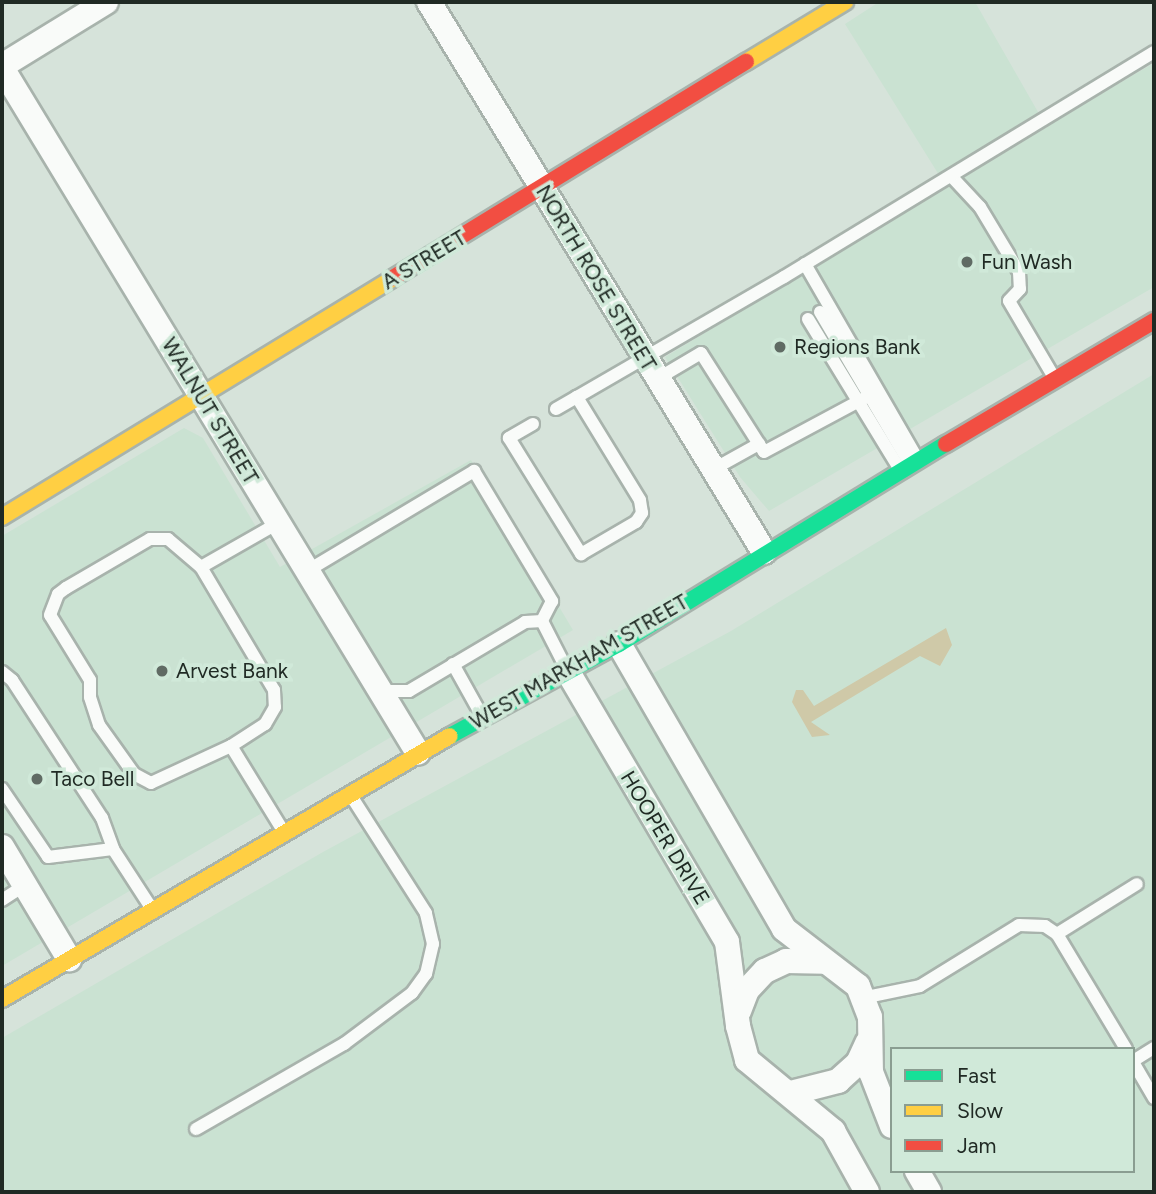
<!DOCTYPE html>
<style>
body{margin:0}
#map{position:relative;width:1156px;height:1194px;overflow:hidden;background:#d6e3da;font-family:Figtree,sans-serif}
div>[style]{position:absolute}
.built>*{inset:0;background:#cae2d2}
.green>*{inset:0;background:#cfc9a8}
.roads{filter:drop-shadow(2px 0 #a8b3ac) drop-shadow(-2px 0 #a8b3ac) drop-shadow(0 2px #a8b3ac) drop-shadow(0 -2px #a8b3ac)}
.lane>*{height:12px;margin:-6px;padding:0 6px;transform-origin:6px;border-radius:6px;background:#f9fbf9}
.street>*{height:24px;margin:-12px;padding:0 12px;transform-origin:12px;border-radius:12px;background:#f9fbf9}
.fast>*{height:16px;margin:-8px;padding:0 8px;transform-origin:8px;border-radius:8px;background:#16e098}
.slow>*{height:16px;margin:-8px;padding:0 8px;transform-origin:8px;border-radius:8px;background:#ffcf43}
.jam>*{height:16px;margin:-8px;padding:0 8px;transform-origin:8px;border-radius:8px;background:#f24e42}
.dots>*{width:19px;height:19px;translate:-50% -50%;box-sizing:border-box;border:4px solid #d0e9d9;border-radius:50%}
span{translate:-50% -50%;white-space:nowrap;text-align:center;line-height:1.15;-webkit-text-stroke:7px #d0e9d9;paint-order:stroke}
.street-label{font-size:21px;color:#202a24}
.poi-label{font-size:21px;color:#202a24}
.left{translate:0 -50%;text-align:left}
.frame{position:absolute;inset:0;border:4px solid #202a24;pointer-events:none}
.legend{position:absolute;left:890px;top:1047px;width:245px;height:126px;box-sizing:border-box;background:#d0e9d9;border:2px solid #8a9d91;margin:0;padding:9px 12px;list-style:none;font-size:21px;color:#202a24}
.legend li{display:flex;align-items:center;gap:14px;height:35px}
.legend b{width:35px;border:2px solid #8a9d91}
</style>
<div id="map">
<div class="built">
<i style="clip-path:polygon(879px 2px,975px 2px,1046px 126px,1154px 63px,1154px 287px,769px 511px,740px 477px,665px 357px,973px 171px,965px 158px,939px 175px,845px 24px)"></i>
<i style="clip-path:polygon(evenodd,1154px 374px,1154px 1192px,2px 1192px,2px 1038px,323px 852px,731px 631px,1154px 374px,892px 1049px,1133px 1049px,1133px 1171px,892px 1171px,892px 1049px)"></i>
<i style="clip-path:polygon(184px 428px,203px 438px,280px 567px,471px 460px,573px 630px,2px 966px,2px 536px)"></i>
</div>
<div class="green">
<i style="clip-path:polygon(946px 628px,952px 645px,940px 666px,920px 656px,811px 722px,830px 735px,812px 737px,792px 702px,796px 690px,803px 690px,814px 706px)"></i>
</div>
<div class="roads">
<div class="lane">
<i style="left:952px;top:177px;width:41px;rotate:47deg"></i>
<i style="left:980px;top:207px;width:76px;rotate:59deg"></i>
<i style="left:1019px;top:272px;width:17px;rotate:87deg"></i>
<i style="left:1020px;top:289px;width:16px;rotate:133deg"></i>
<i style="left:1009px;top:301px;width:91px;rotate:59.5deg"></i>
<i style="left:805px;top:264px;width:226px;rotate:60deg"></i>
<i style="left:820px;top:312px;width:177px;rotate:59.4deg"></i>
<i style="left:808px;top:319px;width:177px;rotate:58.6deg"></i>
<i style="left:657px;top:379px;width:51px;rotate:-30.6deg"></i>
<i style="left:701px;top:353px;width:117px;rotate:57.5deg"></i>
<i style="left:764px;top:452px;width:127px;rotate:-28.2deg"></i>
<i style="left:556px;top:409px;width:24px;rotate:-30deg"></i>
<i style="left:533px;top:424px;width:28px;rotate:150deg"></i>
<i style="left:509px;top:438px;width:137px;rotate:58.2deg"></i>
<i style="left:581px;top:554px;width:64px;rotate:-30.2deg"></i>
<i style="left:636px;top:522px;width:11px;rotate:-56deg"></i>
<i style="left:642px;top:513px;width:13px;rotate:-99deg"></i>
<i style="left:640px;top:500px;width:121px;rotate:-121.5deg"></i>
<i style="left:577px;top:397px;width:239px;rotate:-30.1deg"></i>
<i style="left:784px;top:277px;width:433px;rotate:-31.3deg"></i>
<i style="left:712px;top:470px;width:54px;rotate:-29deg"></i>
<i style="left:150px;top:539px;width:18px"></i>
<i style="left:168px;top:539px;width:43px;rotate:40.3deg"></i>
<i style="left:201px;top:567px;width:143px;rotate:59.3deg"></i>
<i style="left:274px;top:690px;width:17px;rotate:87deg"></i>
<i style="left:275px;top:707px;width:20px;rotate:120deg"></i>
<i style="left:265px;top:724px;width:40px;rotate:147.1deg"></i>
<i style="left:231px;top:746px;width:88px;rotate:155.2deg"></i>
<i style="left:151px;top:783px;width:19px;rotate:-152deg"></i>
<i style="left:134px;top:774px;width:60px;rotate:-125.5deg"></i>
<i style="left:99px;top:725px;width:29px;rotate:-108deg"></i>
<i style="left:90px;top:697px;width:17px;rotate:-90deg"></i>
<i style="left:90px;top:680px;width:76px;rotate:-121.6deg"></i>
<i style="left:50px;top:615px;width:22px;rotate:-69deg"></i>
<i style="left:58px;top:594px;width:10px;rotate:-37deg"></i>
<i style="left:66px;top:588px;width:97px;rotate:-30.3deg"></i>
<i style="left:201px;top:567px;width:89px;rotate:-29.7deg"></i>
<i style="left:307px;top:571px;width:195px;rotate:-30.9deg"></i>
<i style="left:474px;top:471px;width:152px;rotate:59deg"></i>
<i style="left:552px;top:601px;width:22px;rotate:117deg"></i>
<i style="left:453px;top:664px;width:60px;rotate:60.9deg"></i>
<i style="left:2px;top:672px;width:13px;rotate:39deg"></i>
<i style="left:12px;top:680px;width:165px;rotate:56.9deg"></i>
<i style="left:102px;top:818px;width:33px;rotate:70deg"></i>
<i style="left:113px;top:849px;width:72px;rotate:57deg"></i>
<i style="left:381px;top:691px;width:28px"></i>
<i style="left:409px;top:691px;width:135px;rotate:-30.7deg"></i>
<i style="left:525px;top:622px;width:17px;rotate:-3deg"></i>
<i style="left:542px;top:621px;width:57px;rotate:63deg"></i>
<i style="left:231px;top:746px;width:101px;rotate:58.4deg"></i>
<i style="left:2px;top:789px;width:82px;rotate:55.9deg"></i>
<i style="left:48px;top:857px;width:65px;rotate:-7deg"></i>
<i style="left:2px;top:900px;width:27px;rotate:-33deg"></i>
<i style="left:1057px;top:934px;width:94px;rotate:-32deg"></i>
<i style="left:862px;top:998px;width:59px;rotate:-11.7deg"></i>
<i style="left:920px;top:986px;width:116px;rotate:-31.6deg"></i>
<i style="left:1019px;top:925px;width:26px;rotate:2deg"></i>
<i style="left:1045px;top:926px;width:14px;rotate:34deg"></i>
<i style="left:1057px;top:934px;width:134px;rotate:59deg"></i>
<i style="left:1133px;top:1061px;width:25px;rotate:-32deg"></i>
<i style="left:1133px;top:1062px;width:42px;rotate:59.7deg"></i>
<i style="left:196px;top:1129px;width:171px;rotate:-29.9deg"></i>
<i style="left:344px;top:1044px;width:85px;rotate:-36.9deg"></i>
<i style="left:412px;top:993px;width:24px;rotate:-54deg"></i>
<i style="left:426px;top:974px;width:31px;rotate:-77deg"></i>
<i style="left:433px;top:944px;width:32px;rotate:-103deg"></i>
<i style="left:426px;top:913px;width:141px;rotate:-122.6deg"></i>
</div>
<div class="street">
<i style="left:429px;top:2px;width:644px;rotate:58.65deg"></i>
<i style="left:2px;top:66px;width:122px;rotate:-31.6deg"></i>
<i style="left:2px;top:68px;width:801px;rotate:58.73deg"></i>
<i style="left:619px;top:644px;width:329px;rotate:59.9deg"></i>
<i style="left:784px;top:929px;width:93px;rotate:37.6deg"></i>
<i style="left:858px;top:986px;width:33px;rotate:69deg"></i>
<i style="left:870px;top:1017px;width:55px;rotate:89deg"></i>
<i style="left:871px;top:1072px;width:58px;rotate:68.7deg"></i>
<i style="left:568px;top:672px;width:313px;rotate:59.5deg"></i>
<i style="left:727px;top:942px;width:85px;rotate:82.5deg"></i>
<i style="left:738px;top:1026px;width:35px;rotate:75deg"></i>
<i style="left:747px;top:1060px;width:112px;rotate:39.5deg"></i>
<i style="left:833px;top:1131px;width:70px;rotate:60.9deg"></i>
<i style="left:2px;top:847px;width:131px;rotate:59.1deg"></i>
<i style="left:739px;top:1011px;width:22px;rotate:-69deg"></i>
<i style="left:747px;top:990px;width:26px;rotate:-47deg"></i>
<i style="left:765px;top:971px;width:23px;rotate:-25deg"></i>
<i style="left:786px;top:961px;width:39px;rotate:1deg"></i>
<i style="left:791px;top:1093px;width:49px;rotate:-14.3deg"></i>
<i style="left:838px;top:1081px;width:27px;rotate:-42deg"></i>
<i style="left:858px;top:1063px;width:23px;rotate:-65deg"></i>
<i style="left:917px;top:1171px;width:24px;rotate:60deg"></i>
</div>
<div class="fast">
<i style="left:450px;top:736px;width:192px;rotate:-28.6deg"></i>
<i style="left:619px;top:644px;width:383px;rotate:-31.5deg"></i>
</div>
<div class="slow">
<i style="left:746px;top:62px;width:116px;rotate:-31.2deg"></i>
<i style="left:2px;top:517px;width:458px;rotate:-31.4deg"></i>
<i style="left:2px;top:999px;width:519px;rotate:-30.42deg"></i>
</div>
<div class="jam">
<i style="left:393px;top:278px;width:414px;rotate:-31.5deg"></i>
<i style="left:946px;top:444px;width:242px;rotate:-30.6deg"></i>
</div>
</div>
<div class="dots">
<i style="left:967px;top:262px;background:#606b64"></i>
<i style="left:780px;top:347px;background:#606b64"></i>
<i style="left:162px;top:671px;background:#606b64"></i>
<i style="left:37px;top:779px;background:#606b64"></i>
</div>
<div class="street-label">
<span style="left:424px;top:260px;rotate:-31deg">A STREET</span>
<span style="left:596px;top:278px;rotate:59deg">NORTH ROSE STREET</span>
<span style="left:210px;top:411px;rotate:59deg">WALNUT STREET</span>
<span style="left:579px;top:662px;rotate:-30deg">WEST MARKHAM STREET</span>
<span style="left:665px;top:838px;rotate:59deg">HOOPER DRIVE</span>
</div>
<div class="poi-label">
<span class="left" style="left:981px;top:262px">Fun Wash</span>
<span class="left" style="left:794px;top:347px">Regions Bank</span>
<span class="left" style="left:176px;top:671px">Arvest Bank</span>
<span class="left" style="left:51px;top:779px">Taco Bell</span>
</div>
<div class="frame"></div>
<ul class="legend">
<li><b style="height:9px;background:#16e098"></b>Fast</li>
<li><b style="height:9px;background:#ffcf43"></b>Slow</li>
<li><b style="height:9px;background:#f24e42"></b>Jam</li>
</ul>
</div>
